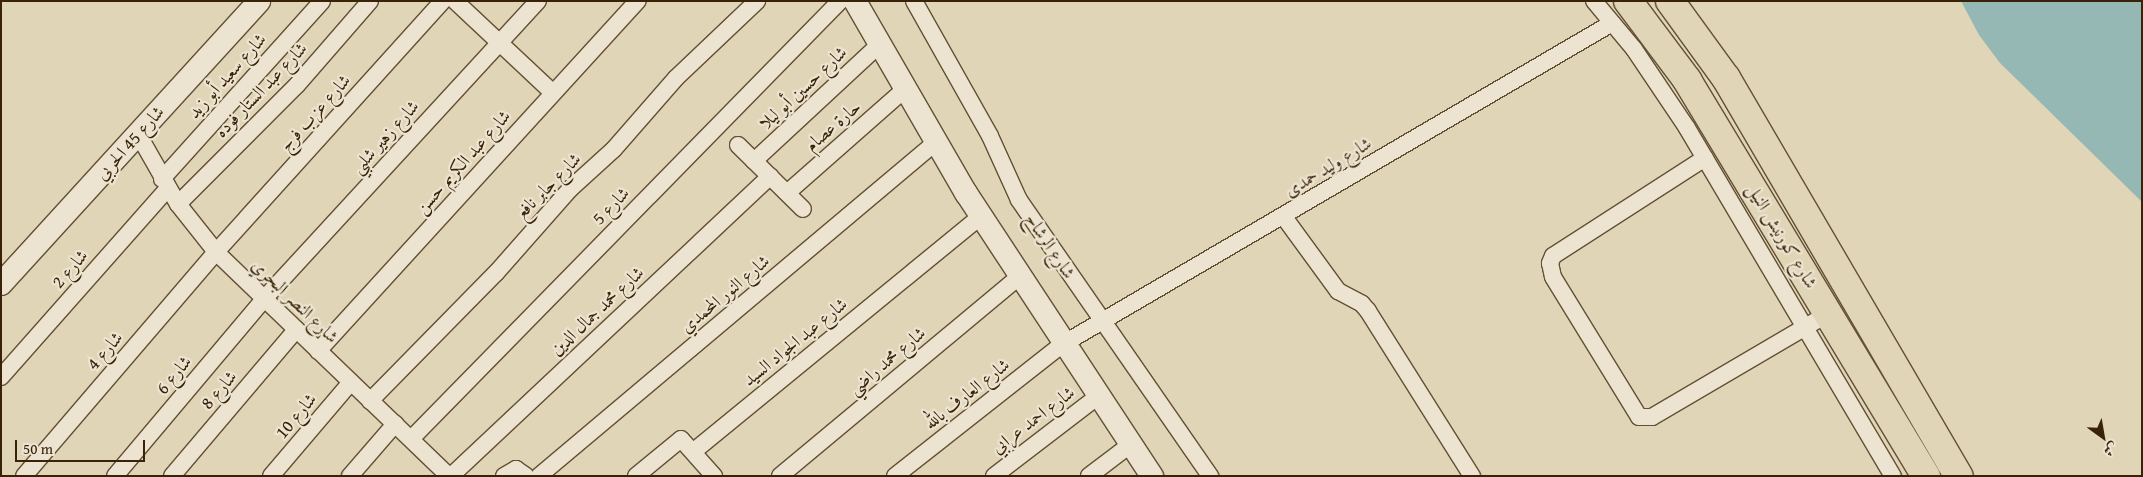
<!DOCTYPE html>
<meta charset="utf-8">
<style>
body{margin:0}
#map{position:relative;width:2143px;height:477px;overflow:hidden;background:#e1d5b8;font-family:"Gentium Book Plus",Amiri,serif}
div>[style]{position:absolute}
.water>*{inset:0;background:#95b8b4}
.roads{filter:drop-shadow(1px 0 #635034) drop-shadow(-1px 0 #635034) drop-shadow(0 1px #635034) drop-shadow(0 -1px #635034)}
.street>*{height:16px;margin:-8px;padding:0 8px;transform-origin:8px;border-radius:8px;background:#ece4d1}
.secondary>*{height:22px;margin:-11px;padding:0 11px;transform-origin:11px;border-radius:11px;background:#ece4d1}
.highway>*{height:28px;margin:-14px;padding:0 14px;transform-origin:14px;border-radius:14px;background:#e1d5b8}
span{translate:-50% -50%;white-space:nowrap;text-align:center;line-height:1.15;-webkit-text-stroke:4.5px #ece4d1;paint-order:stroke}
.street-label{font-size:18px;color:#392308}
.frame{position:absolute;inset:0;border:2px solid #392308;pointer-events:none}
.north{position:absolute;left:2078px;top:412px;width:50px;height:50px;-webkit-text-stroke:4px #ece4d1;paint-order:stroke;rotate:148deg;font-size:14px;font-weight:700;line-height:20px;text-align:center;color:#392308}
.north::after{content:'';display:block;margin:auto;width:18px;height:22px;background:#392308;clip-path:polygon(50% 0,100% 100%,50% 72%,0 100%)}
.scale{position:absolute;left:15px;top:440px;width:130px;height:22px;box-sizing:border-box;border:2px solid #392308;border-top:0;padding-left:6px;font-size:15px;line-height:18px;white-space:nowrap;color:#392308;-webkit-text-stroke:4px #ece4d1;paint-order:stroke}
</style>
<div id="map">
<div class="water">
<i style="clip-path:polygon(1961px 1px,2142px 1px,2142px 202px,2000px 63px,1979px 35px)"></i>
</div>
<div class="roads">
<div class="street">
<i style="left:455px;top:1px;width:134px;rotate:43.2deg"></i>
<i style="left:914px;top:1px;width:155px;rotate:60.6deg"></i>
<i style="left:990px;top:136px;width:70px;rotate:65.6deg"></i>
<i style="left:1019px;top:200px;width:336px;rotate:55.3deg"></i>
<i style="left:1594px;top:1px;width:62px;rotate:50.2deg"></i>
<i style="left:1634px;top:49px;width:95px;rotate:56.1deg"></i>
<i style="left:1687px;top:128px;width:404px;rotate:59.4deg"></i>
<i style="left:138px;top:134px;width:81px;rotate:60.3deg"></i>
<i style="left:178px;top:204px;width:61px;rotate:51.6deg"></i>
<i style="left:216px;top:252px;width:323px;rotate:43.9deg"></i>
<i style="left:738px;top:145px;width:91px;rotate:44.6deg"></i>
<i style="left:1705px;top:158px;width:181px;rotate:147.2deg"></i>
<i style="left:1553px;top:256px;width:8px;rotate:113deg"></i>
<i style="left:1550px;top:263px;width:14px;rotate:78deg"></i>
<i style="left:1553px;top:277px;width:164px;rotate:58.4deg"></i>
<i style="left:1639px;top:417px;width:13px"></i>
<i style="left:1652px;top:417px;width:205px;rotate:-30.4deg"></i>
<i style="left:754px;top:161px;width:171px;rotate:-42.9deg"></i>
<i style="left:162px;top:179px;width:239px;rotate:-48deg"></i>
<i style="left:787px;top:193px;width:157px;rotate:-41.4deg"></i>
<i style="left:178px;top:204px;width:168px;rotate:-45deg"></i>
<i style="left:297px;top:85px;width:111px;rotate:-49deg"></i>
<i style="left:1284px;top:217px;width:92px;rotate:53.9deg"></i>
<i style="left:1338px;top:291px;width:27px;rotate:28deg"></i>
<i style="left:1362px;top:304px;width:9px;rotate:49deg"></i>
<i style="left:1368px;top:311px;width:195px;rotate:57.8deg"></i>
<i style="left:318px;top:351px;width:474px;rotate:-47.6deg"></i>
<i style="left:1px;top:377px;width:252px;rotate:-48.5deg"></i>
<i style="left:370px;top:401px;width:180px;rotate:-45.5deg"></i>
<i style="left:496px;top:273px;width:112px;rotate:-48.6deg"></i>
<i style="left:570px;top:189px;width:59px;rotate:-42.3deg"></i>
<i style="left:614px;top:149px;width:94px;rotate:-48.9deg"></i>
<i style="left:676px;top:78px;width:112px;rotate:-43.5deg"></i>
<i style="left:411px;top:439px;width:613px;rotate:-45.59deg"></i>
<i style="left:694px;top:451px;width:371px;rotate:-39.3deg"></i>
<i style="left:24px;top:476px;width:295px;rotate:-49.4deg"></i>
<i style="left:216px;top:252px;width:338px;rotate:-47.9deg"></i>
<i style="left:115px;top:476px;width:230px;rotate:-49.9deg"></i>
<i style="left:263px;top:300px;width:406px;rotate:-47.4deg"></i>
<i style="left:172px;top:476px;width:192px;rotate:-49.7deg"></i>
<i style="left:271px;top:476px;width:123px;rotate:-49.6deg"></i>
<i style="left:350px;top:476px;width:69px;rotate:-49.1deg"></i>
<i style="left:451px;top:476px;width:438px;rotate:-43.2deg"></i>
<i style="left:504px;top:476px;width:14px;rotate:-30deg"></i>
<i style="left:516px;top:469px;width:12px;rotate:35deg"></i>
<i style="left:539px;top:476px;width:519px;rotate:-40.07deg"></i>
<i style="left:636px;top:476px;width:58px;rotate:-39.4deg"></i>
<i style="left:681px;top:439px;width:50px;rotate:48.3deg"></i>
<i style="left:780px;top:476px;width:311px;rotate:-39.8deg"></i>
<i style="left:895px;top:476px;width:214px;rotate:-38.2deg"></i>
<i style="left:1063px;top:344px;width:636px;rotate:-30.31deg"></i>
<i style="left:994px;top:476px;width:130px;rotate:-37.5deg"></i>
<i style="left:1089px;top:476px;width:51px;rotate:-37.1deg"></i>
</div>
<div class="secondary">
<i style="left:855px;top:1px;width:222px;rotate:60deg"></i>
<i style="left:966px;top:193px;width:339px;rotate:56.7deg"></i>
<i style="left:1px;top:284px;width:383px;rotate:-47.6deg"></i>
</div>
<div class="highway">
<i style="left:1628px;top:1px;width:99px;rotate:53.2deg"></i>
<i style="left:1687px;top:80px;width:463px;rotate:58.9deg"></i>
<i style="left:1670px;top:1px;width:95px;rotate:54deg"></i>
<i style="left:1726px;top:78px;width:461px;rotate:59.7deg"></i>
</div>
</div>
<div class="street-label">
<span style="left:227px;top:76px;rotate:-48deg">شارع سعيد أبو زيد</span>
<span style="left:803px;top:88px;rotate:-43deg">شارع حسين أبو ليلا</span>
<span style="left:261px;top:90px;rotate:-46deg">شارع عبد الستار فوده</span>
<span style="left:315px;top:113px;rotate:-48deg">شارع عزب فرج</span>
<span style="left:833px;top:126px;rotate:-41deg">حارة عصام</span>
<span style="left:385px;top:137px;rotate:-48deg">شارع زهير شلبي</span>
<span style="left:130px;top:143px;rotate:-48deg">شارع 45 الحربي</span>
<span style="left:463px;top:162px;rotate:-48deg">شارع عبد الكريم حسن</span>
<span style="left:1328px;top:167px;rotate:-31deg">شارع وليد حمدى</span>
<span style="left:548px;top:186px;rotate:-45deg">شارع جابر نافع</span>
<span style="left:611px;top:206px;rotate:-46deg">شارع 5</span>
<span style="left:1782px;top:236px;rotate:59deg">شارع كورنيش النيل</span>
<span style="left:1050px;top:246px;rotate:56deg">شارع الرشاح</span>
<span style="left:70px;top:269px;rotate:-49deg">شارع 2</span>
<span style="left:725px;top:294px;rotate:-40deg">شارع النور المحمدي</span>
<span style="left:295px;top:301px;rotate:44deg">شارع النصر البحري</span>
<span style="left:597px;top:311px;rotate:-43deg">شارع محمد جمال الدين</span>
<span style="left:795px;top:342px;rotate:-39deg">شارع عبد الجواد السيد</span>
<span style="left:105px;top:351px;rotate:-49deg">شارع 4</span>
<span style="left:887px;top:361px;rotate:-40deg">شارع محمد راضي</span>
<span style="left:174px;top:375px;rotate:-50deg">شارع 6</span>
<span style="left:219px;top:390px;rotate:-49deg">شارع 8</span>
<span style="left:967px;top:394px;rotate:-38deg">شارع العارف بالله</span>
<span style="left:296px;top:416px;rotate:-50deg">شارع 10</span>
<span style="left:1033px;top:420px;rotate:-37deg">شارع احمد عرابي</span>
</div>
<div class="frame"></div>
<div class="north">ش</div>
<div class="scale">50 m</div>
</div>
